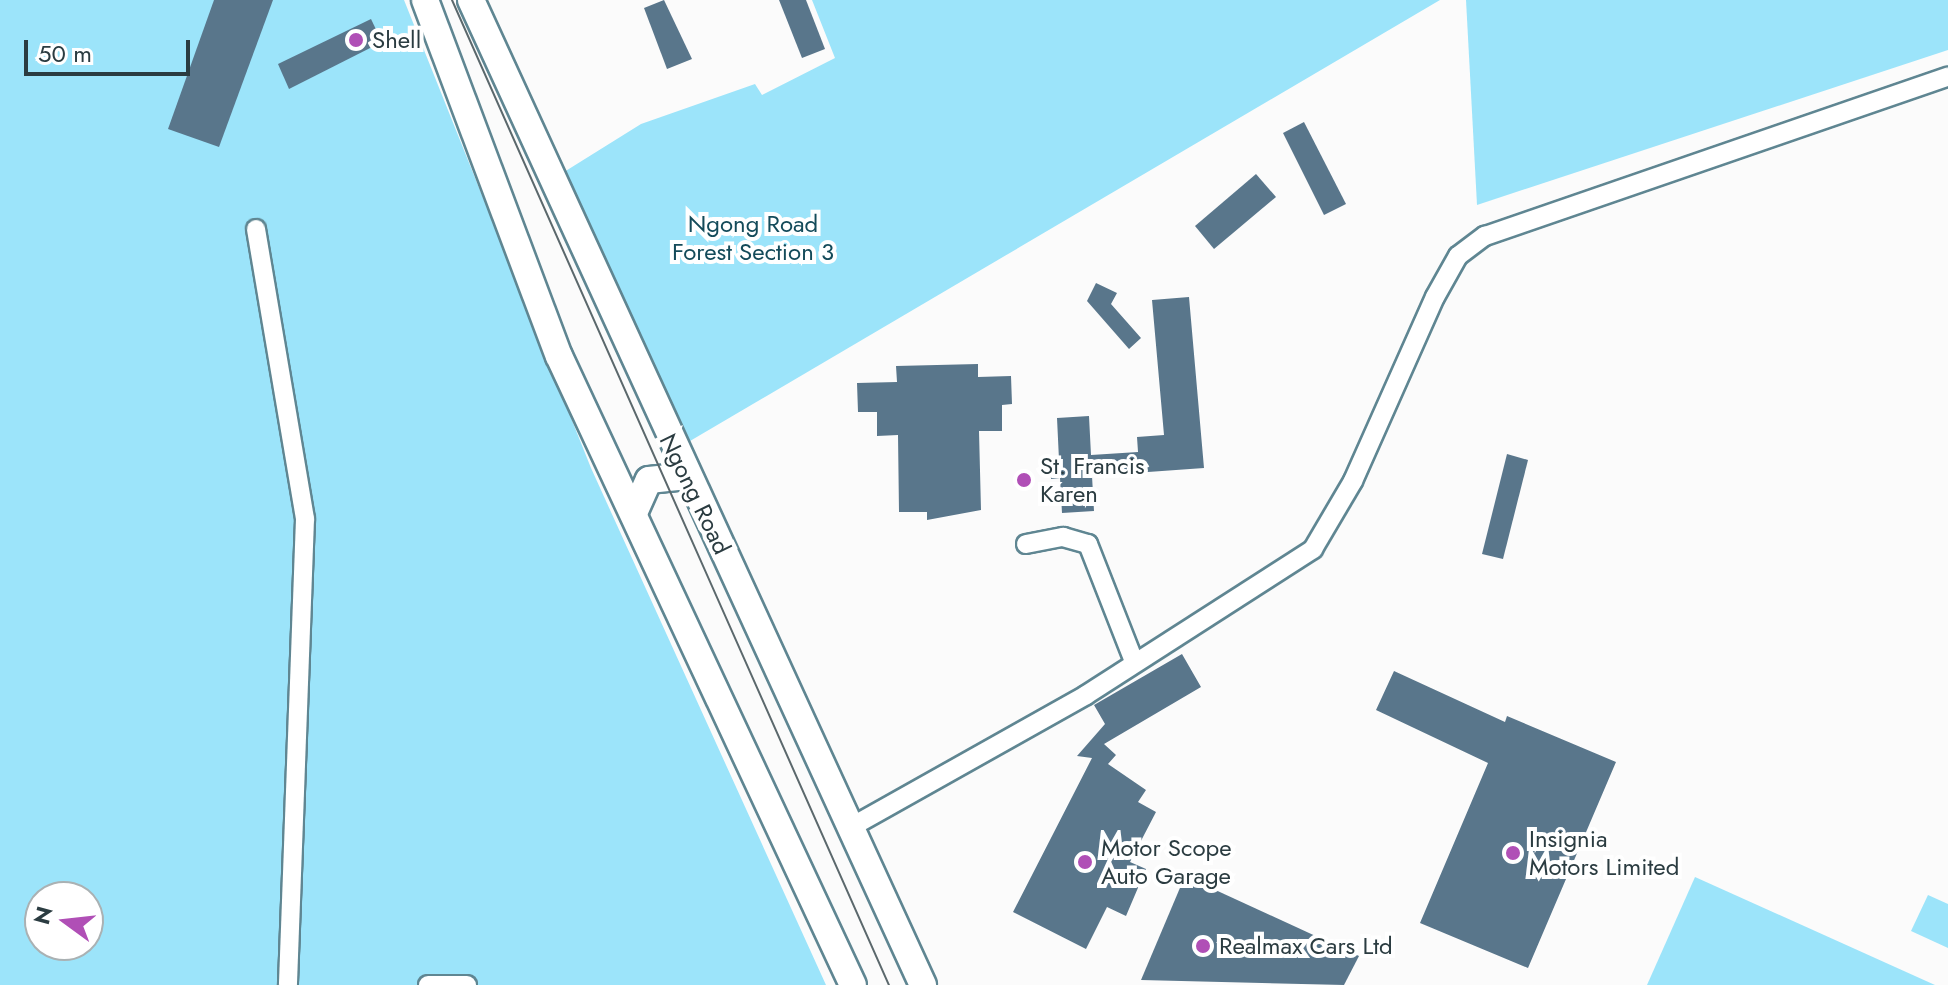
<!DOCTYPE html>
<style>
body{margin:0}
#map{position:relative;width:1948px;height:985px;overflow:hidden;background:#fbfbfb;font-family:Jost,sans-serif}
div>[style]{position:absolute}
.green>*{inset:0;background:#9ce4fa}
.building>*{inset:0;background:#59768b}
.roads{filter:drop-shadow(2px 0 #5f8692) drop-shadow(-2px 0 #5f8692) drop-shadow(0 2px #5f8692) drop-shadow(0 -2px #5f8692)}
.street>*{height:18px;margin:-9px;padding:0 9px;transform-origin:9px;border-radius:9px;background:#fff}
.secondary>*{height:26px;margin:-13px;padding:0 13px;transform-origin:13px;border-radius:13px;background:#fff}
.tram>*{height:2px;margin:-1px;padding:0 1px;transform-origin:1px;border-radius:1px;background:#5b686c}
.dots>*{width:22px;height:22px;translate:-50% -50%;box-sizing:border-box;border:4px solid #fff;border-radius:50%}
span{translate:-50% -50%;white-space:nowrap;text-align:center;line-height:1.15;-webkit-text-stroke:8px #fff;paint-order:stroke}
.poi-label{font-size:24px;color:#2b3c41}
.left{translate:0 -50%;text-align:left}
.park-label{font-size:24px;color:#144b5a}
.street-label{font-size:24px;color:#2b3c41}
.north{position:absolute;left:24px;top:881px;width:80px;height:80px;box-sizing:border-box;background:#fff;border:2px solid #aab1b3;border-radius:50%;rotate:285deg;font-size:22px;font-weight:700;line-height:32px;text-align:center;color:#2b3c41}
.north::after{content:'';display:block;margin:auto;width:28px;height:36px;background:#b04fb6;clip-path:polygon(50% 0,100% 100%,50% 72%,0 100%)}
.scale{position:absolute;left:24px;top:40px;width:166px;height:36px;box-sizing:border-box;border:4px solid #2b3c41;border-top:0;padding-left:10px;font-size:24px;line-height:28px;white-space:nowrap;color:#2b3c41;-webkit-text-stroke:6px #fff;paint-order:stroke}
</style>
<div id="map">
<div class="green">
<i style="clip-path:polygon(evenodd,0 0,404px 0,591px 468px,826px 985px,0 985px,0 0,40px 897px,88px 897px,88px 945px,40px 945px,40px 897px)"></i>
<i style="clip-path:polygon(812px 0,1440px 0,690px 441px,564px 172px,641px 124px,755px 84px,762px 95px,835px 58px)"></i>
<i style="clip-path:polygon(1466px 0,1948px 0,1948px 50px,1477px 205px)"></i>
<i style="clip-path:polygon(1695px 877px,1935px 985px,1647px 985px)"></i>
<i style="clip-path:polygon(1928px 895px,1948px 904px,1948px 948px,1911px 931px)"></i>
</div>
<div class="building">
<i style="clip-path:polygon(214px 0,273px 0,219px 147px,168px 129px)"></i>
<i style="clip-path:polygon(664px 0,692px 59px,667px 69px,644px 8px)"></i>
<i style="clip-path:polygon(779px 0,806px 0,825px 49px,802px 58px)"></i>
<i style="clip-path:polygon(371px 19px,382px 42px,289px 89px,278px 64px)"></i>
<i style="clip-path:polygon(1304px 122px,1346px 204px,1324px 215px,1283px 133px)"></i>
<i style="clip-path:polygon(1256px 174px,1276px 197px,1214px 249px,1195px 226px)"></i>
<i style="clip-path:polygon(1096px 283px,1117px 293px,1111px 304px,1141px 338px,1129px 349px,1087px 301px)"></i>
<i style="clip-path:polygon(1189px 297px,1204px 468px,1092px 476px,1094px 511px,1062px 513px,1060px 478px,1051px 479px,1050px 460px,1059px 460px,1057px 418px,1089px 416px,1091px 455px,1138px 452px,1137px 437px,1164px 435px,1152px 300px)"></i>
<i style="clip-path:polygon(978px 364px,978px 377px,1011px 376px,1012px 404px,1002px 405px,1002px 431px,979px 431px,981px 510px,927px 520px,927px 512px,899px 512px,898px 435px,877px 436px,877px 412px,858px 412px,857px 383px,897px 382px,896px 366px)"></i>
<i style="clip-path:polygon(1507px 454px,1528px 460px,1503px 559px,1482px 554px)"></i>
<i style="clip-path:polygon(1182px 654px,1201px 687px,1104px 744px,1116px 755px,1108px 764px,1146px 790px,1138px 802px,1156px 812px,1130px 862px,1146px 869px,1126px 916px,1107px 907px,1086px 949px,1013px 912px,1092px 758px,1077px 756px,1105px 724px,1094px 705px)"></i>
<i style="clip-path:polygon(1394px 671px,1505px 722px,1507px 716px,1616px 762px,1528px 968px,1420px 923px,1488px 763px,1376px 710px)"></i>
<i style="clip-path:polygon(1185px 876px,1359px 956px,1344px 985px,1141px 980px)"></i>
</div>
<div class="roads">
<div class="street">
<i style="left:256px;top:229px;width:294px;rotate:80.4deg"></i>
<i style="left:305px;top:519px;width:466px;rotate:92.1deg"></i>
<i style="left:1026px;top:544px;width:38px;rotate:-11deg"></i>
<i style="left:1063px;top:537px;width:26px;rotate:16deg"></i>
<i style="left:1088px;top:544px;width:123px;rotate:68.6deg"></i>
<i style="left:853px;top:826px;width:267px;rotate:-29.3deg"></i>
<i style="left:1086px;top:695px;width:270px;rotate:-32.7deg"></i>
<i style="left:1313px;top:549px;width:79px;rotate:-59.5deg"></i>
<i style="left:1353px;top:481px;width:201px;rotate:-66deg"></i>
<i style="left:1435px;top:297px;width:47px;rotate:-60.7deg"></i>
<i style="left:1458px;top:256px;width:34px;rotate:-37deg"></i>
<i style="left:1485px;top:236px;width:490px;rotate:-19deg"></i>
<i style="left:428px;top:985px;width:39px"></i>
</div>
<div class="secondary">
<i style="left:425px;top:0;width:380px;rotate:69.4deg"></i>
<i style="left:559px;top:356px;width:694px;rotate:64.95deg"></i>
<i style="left:471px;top:0;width:1084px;rotate:65.35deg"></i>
<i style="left:634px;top:513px;width:36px;rotate:-66deg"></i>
<i style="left:649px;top:480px;width:36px;rotate:-6deg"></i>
</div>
</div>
<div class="tram">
<i style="left:452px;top:0;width:1078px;rotate:66.08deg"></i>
</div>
<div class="dots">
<i style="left:356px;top:40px;background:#b04fb6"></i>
<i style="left:1024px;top:480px;background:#b04fb6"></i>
<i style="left:1513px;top:853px;background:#b04fb6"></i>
<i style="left:1085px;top:862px;background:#b04fb6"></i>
<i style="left:1203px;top:946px;background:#b04fb6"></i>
</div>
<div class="poi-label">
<span class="left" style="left:372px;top:40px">Shell</span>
<span class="left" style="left:1040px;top:480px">St. Francis<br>Karen</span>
<span class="left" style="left:1529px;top:853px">Insignia<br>Motors Limited</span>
<span class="left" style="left:1101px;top:862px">Motor Scope<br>Auto Garage</span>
<span class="left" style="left:1219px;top:946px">Realmax Cars Ltd</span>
</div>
<div class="park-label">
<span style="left:753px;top:238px">Ngong Road<br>Forest Section 3</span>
</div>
<div class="street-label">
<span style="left:695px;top:494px;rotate:64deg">Ngong Road</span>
</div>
<div class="north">N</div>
<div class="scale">50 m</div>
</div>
